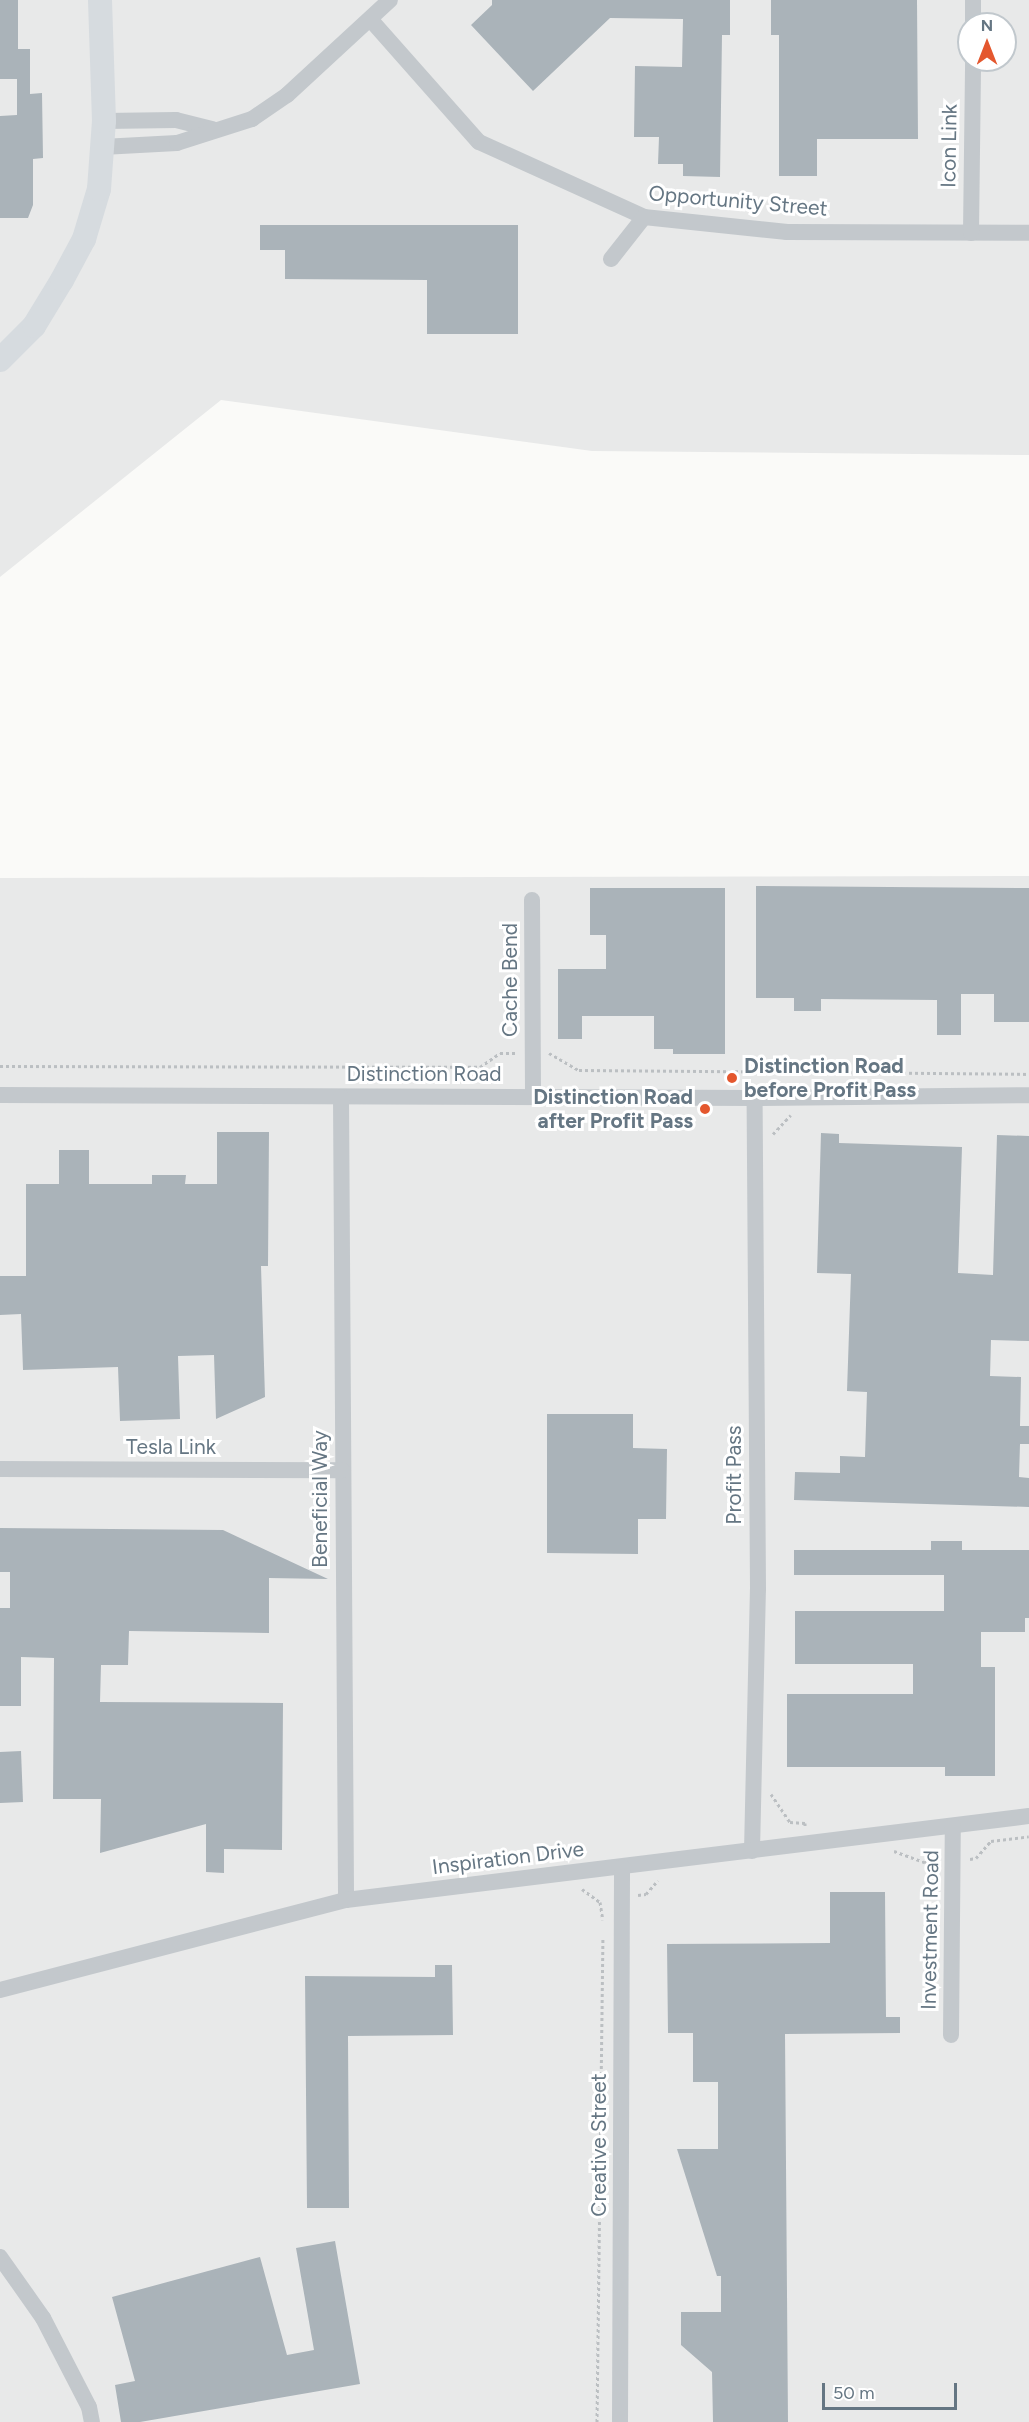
<!DOCTYPE html>
<style>
body{margin:0}
#map{position:relative;width:1029px;height:2422px;overflow:hidden;background:#fafaf8;font-family:Figtree,sans-serif}
div>[style]{position:absolute}
.built>*{inset:0;background:#e8e9e9}
.building>*{inset:0;background:#aab3b9}
.path>*{height:3px;margin-top:-1.5px;transform-origin:0;background:repeating-linear-gradient(90deg,#bbbfc2 0 3px,transparent 0 6px)}
.street>*{height:16px;margin:-8px;padding:0 8px;transform-origin:8px;border-radius:8px;background:#c3c8cc}
.secondary>*{height:24px;margin:-12px;padding:0 12px;transform-origin:12px;border-radius:12px;background:#d6dbdf}
.dots>*{width:16px;height:16px;translate:-50% -50%;box-sizing:border-box;border:3px solid #fff;border-radius:50%}
span{translate:-50% -50%;white-space:nowrap;text-align:center;line-height:1.15;-webkit-text-stroke:6px #fff;paint-order:stroke}
.street-label{font-size:21px;color:#657683}
.poi-label{font-size:21px;color:#657683;font-weight:700}
.left{translate:0 -50%;text-align:left}
.right{translate:-100% -50%;text-align:right}
.north{position:absolute;left:957px;top:12px;width:60px;height:60px;box-sizing:border-box;background:#fff;border:2px solid #c1c8cd;border-radius:50%;rotate:0deg;font-size:16px;font-weight:700;line-height:24px;text-align:center;color:#657683}
.north::after{content:'';display:block;margin:auto;width:21px;height:27px;background:#e4572e;clip-path:polygon(50% 0,100% 100%,50% 72%,0 100%)}
.scale{position:absolute;left:822px;top:2383px;width:135px;height:27px;box-sizing:border-box;border:3px solid #657683;border-top:0;padding-left:8px;font-size:18px;line-height:21px;white-space:nowrap;color:#657683;-webkit-text-stroke:4px #fff;paint-order:stroke}
</style>
<div id="map">
<div class="built">
<i style="clip-path:polygon(evenodd,0 0,1029px 0,1029px 455px,592px 451px,221px 400px,0 577px,0 0,969px 24px,1005px 24px,1005px 60px,969px 60px,969px 24px)"></i>
<i style="clip-path:polygon(1029px 876px,1029px 2422px,0 2422px,0 878px)"></i>
</div>
<div class="building">
<i style="clip-path:polygon(0 0,18px 0,18px 49px,30px 49px,30px 94px,42px 93px,43px 158px,33px 159px,33px 205px,28px 218px,0 218px,0 116px,17px 115px,17px 79px,0 79px)"></i>
<i style="clip-path:polygon(492px 0,730px 0,730px 35px,722px 35px,720px 177px,683px 176px,683px 164px,658px 164px,659px 137px,634px 137px,635px 66px,682px 67px,683px 19px,610px 18px,533px 91px,471px 25px,492px 5px)"></i>
<i style="clip-path:polygon(771px 0,917px 0,918px 139px,817px 139px,817px 176px,779px 176px,779px 35px,771px 35px)"></i>
<i style="clip-path:polygon(260px 225px,518px 225px,518px 334px,427px 334px,427px 280px,285px 279px,285px 250px,260px 250px)"></i>
<i style="clip-path:polygon(756px 886px,1029px 888px,1029px 1022px,994px 1022px,994px 994px,961px 994px,961px 1035px,937px 1035px,937px 1000px,821px 999px,821px 1011px,794px 1011px,794px 998px,756px 998px)"></i>
<i style="clip-path:polygon(590px 888px,725px 888px,725px 1054px,673px 1054px,673px 1049px,654px 1049px,654px 1016px,582px 1016px,582px 1039px,558px 1039px,558px 969px,606px 969px,606px 935px,590px 935px)"></i>
<i style="clip-path:polygon(217px 1132px,269px 1132px,268px 1266px,261px 1266px,265px 1397px,216px 1419px,214px 1355px,178px 1356px,180px 1419px,120px 1421px,118px 1367px,23px 1370px,21px 1314px,0 1315px,0 1276px,26px 1276px,26px 1184px,59px 1184px,59px 1150px,89px 1150px,89px 1184px,152px 1184px,152px 1175px,186px 1175px,185px 1184px,217px 1184px)"></i>
<i style="clip-path:polygon(821px 1133px,839px 1134px,839px 1143px,962px 1147px,958px 1273px,993px 1275px,997px 1135px,1029px 1136px,1029px 1341px,991px 1340px,990px 1376px,1021px 1377px,1020px 1426px,1029px 1426px,1029px 1444px,1020px 1444px,1019px 1477px,1029px 1478px,1029px 1507px,794px 1500px,795px 1472px,840px 1473px,840px 1456px,865px 1457px,867px 1392px,847px 1391px,851px 1274px,817px 1273px)"></i>
<i style="clip-path:polygon(547px 1414px,633px 1414px,633px 1448px,667px 1449px,666px 1519px,638px 1519px,638px 1554px,547px 1553px)"></i>
<i style="clip-path:polygon(0 1528px,223px 1530px,328px 1579px,269px 1578px,269px 1633px,129px 1631px,128px 1665px,101px 1665px,100px 1702px,283px 1703px,282px 1850px,224px 1849px,224px 1873px,206px 1872px,206px 1824px,100px 1853px,101px 1799px,53px 1799px,54px 1658px,21px 1657px,21px 1706px,0 1706px,0 1608px,10px 1608px,10px 1572px,0 1572px)"></i>
<i style="clip-path:polygon(931px 1541px,962px 1541px,962px 1550px,1029px 1550px,1029px 1618px,1025px 1618px,1025px 1632px,981px 1632px,981px 1667px,995px 1667px,995px 1776px,945px 1776px,945px 1767px,787px 1767px,787px 1694px,913px 1694px,913px 1664px,795px 1664px,795px 1611px,944px 1611px,944px 1575px,794px 1575px,794px 1550px,931px 1550px)"></i>
<i style="clip-path:polygon(21px 1751px,23px 1802px,0 1803px,0 1752px)"></i>
<i style="clip-path:polygon(830px 1892px,885px 1892px,886px 2017px,900px 2017px,900px 2033px,785px 2034px,788px 2422px,713px 2422px,712px 2372px,681px 2345px,681px 2312px,721px 2312px,721px 2276px,717px 2276px,677px 2149px,718px 2149px,718px 2082px,693px 2082px,693px 2033px,668px 2033px,667px 1944px,830px 1943px)"></i>
<i style="clip-path:polygon(435px 1965px,452px 1965px,453px 2035px,348px 2036px,349px 2208px,307px 2208px,305px 1976px,435px 1977px)"></i>
<i style="clip-path:polygon(335px 2241px,360px 2384px,140px 2422px,121px 2422px,115px 2385px,135px 2381px,112px 2297px,260px 2257px,287px 2355px,314px 2350px,296px 2248px)"></i>
</div>
<div class="path">
<i style="left:549px;top:1053px;width:34px;rotate:30deg"></i>
<i style="left:579px;top:1070px;width:450px;rotate:0.5deg"></i>
<i style="left:0;top:1066px;width:480px;rotate:0.1deg"></i>
<i style="left:480px;top:1067px;width:24px;rotate:-35deg"></i>
<i style="left:500px;top:1053px;width:16px"></i>
<i style="left:773px;top:1134px;width:26px;rotate:-47deg"></i>
<i style="left:771px;top:1794px;width:34px;rotate:56deg"></i>
<i style="left:790px;top:1822px;width:15px;rotate:4deg"></i>
<i style="left:805px;top:1823px;width:4px;rotate:90deg"></i>
<i style="left:894px;top:1851px;width:33px;rotate:20deg"></i>
<i style="left:925px;top:1862px;width:12px;rotate:-5deg"></i>
<i style="left:970px;top:1859px;width:6px;rotate:-9deg"></i>
<i style="left:976px;top:1858px;width:23px;rotate:-49deg"></i>
<i style="left:991px;top:1841px;width:38px;rotate:-7deg"></i>
<i style="left:582px;top:1889px;width:22px;rotate:36deg"></i>
<i style="left:600px;top:1902px;width:18px;rotate:81deg"></i>
<i style="left:638px;top:1895px;width:8px;rotate:-7deg"></i>
<i style="left:646px;top:1894px;width:18px;rotate:-49deg"></i>
<i style="left:597px;top:2422px;width:483px;rotate:-89.3deg"></i>
</div>
<div class="street">
<i style="left:370px;top:19px;width:164px;rotate:48.5deg"></i>
<i style="left:479px;top:142px;width:181px;rotate:24.4deg"></i>
<i style="left:644px;top:217px;width:144px;rotate:6deg"></i>
<i style="left:787px;top:232px;width:242px;rotate:0.2deg"></i>
<i style="left:973px;top:24px;width:24px;rotate:-90deg"></i>
<i style="left:104px;top:121px;width:72px;rotate:-0.8deg"></i>
<i style="left:176px;top:120px;width:38px;rotate:14deg"></i>
<i style="left:102px;top:147px;width:75px;rotate:-3.1deg"></i>
<i style="left:177px;top:143px;width:79px;rotate:-17.7deg"></i>
<i style="left:252px;top:119px;width:42px;rotate:-34.4deg"></i>
<i style="left:287px;top:95px;width:140px;rotate:-42.7deg"></i>
<i style="left:971px;top:233px;width:173px;rotate:-89.3deg"></i>
<i style="left:611px;top:259px;width:53px;rotate:-51.8deg"></i>
<i style="left:532px;top:900px;width:197px;rotate:89.7deg"></i>
<i style="left:0;top:1095px;width:755px;rotate:0.23deg"></i>
<i style="left:755px;top:1098px;width:274px;rotate:-0.6deg"></i>
<i style="left:341px;top:1097px;width:803px;rotate:89.64deg"></i>
<i style="left:0;top:1469px;width:342px;rotate:0.2deg"></i>
<i style="left:752px;top:1851px;width:262px;rotate:-88.7deg"></i>
<i style="left:758px;top:1589px;width:491px;rotate:-90.4deg"></i>
<i style="left:0;top:1990px;width:358px;rotate:-14.6deg"></i>
<i style="left:346px;top:1900px;width:688px;rotate:-7.01deg"></i>
<i style="left:951px;top:2035px;width:209px;rotate:-89.5deg"></i>
<i style="left:0;top:2257px;width:75px;rotate:54.8deg"></i>
<i style="left:43px;top:2318px;width:100px;rotate:62.7deg"></i>
<i style="left:89px;top:2407px;width:15px;rotate:79deg"></i>
<i style="left:620px;top:2422px;width:555px;rotate:-89.79deg"></i>
</div>
<div class="secondary">
<i style="left:0;top:360px;width:48px;rotate:-45deg"></i>
<i style="left:34px;top:326px;width:54px;rotate:-58.7deg"></i>
<i style="left:62px;top:280px;width:47px;rotate:-61.8deg"></i>
<i style="left:84px;top:239px;width:52px;rotate:-73.3deg"></i>
<i style="left:99px;top:189px;width:68px;rotate:-85.8deg"></i>
<i style="left:104px;top:121px;width:121px;rotate:-91.9deg"></i>
</div>
<div class="dots">
<i style="left:732px;top:1078px;background:#e4572e"></i>
<i style="left:705px;top:1109px;background:#e4572e"></i>
</div>
<div class="street-label">
<span style="left:949px;top:146px;rotate:-89deg">Icon Link</span>
<span style="left:738px;top:201px;rotate:5deg">Opportunity Street</span>
<span style="left:510px;top:980px;rotate:-90deg">Cache Bend</span>
<span style="left:424px;top:1074px">Distinction Road</span>
<span style="left:171px;top:1447px">Tesla Link</span>
<span style="left:734px;top:1475px;rotate:-90deg">Profit Pass</span>
<span style="left:320px;top:1499px;rotate:-90deg">Beneficial Way</span>
<span style="left:508px;top:1858px;rotate:-7deg">Inspiration Drive</span>
<span style="left:930px;top:1930px;rotate:-89deg">Investment Road</span>
<span style="left:599px;top:2145px;rotate:-90deg">Creative Street</span>
</div>
<div class="poi-label">
<span class="left" style="left:744px;top:1078px">Distinction Road<br>before Profit Pass</span>
<span class="right" style="left:693px;top:1109px">Distinction Road<br>after Profit Pass</span>
</div>
<div class="north">N</div>
<div class="scale">50 m</div>
</div>
